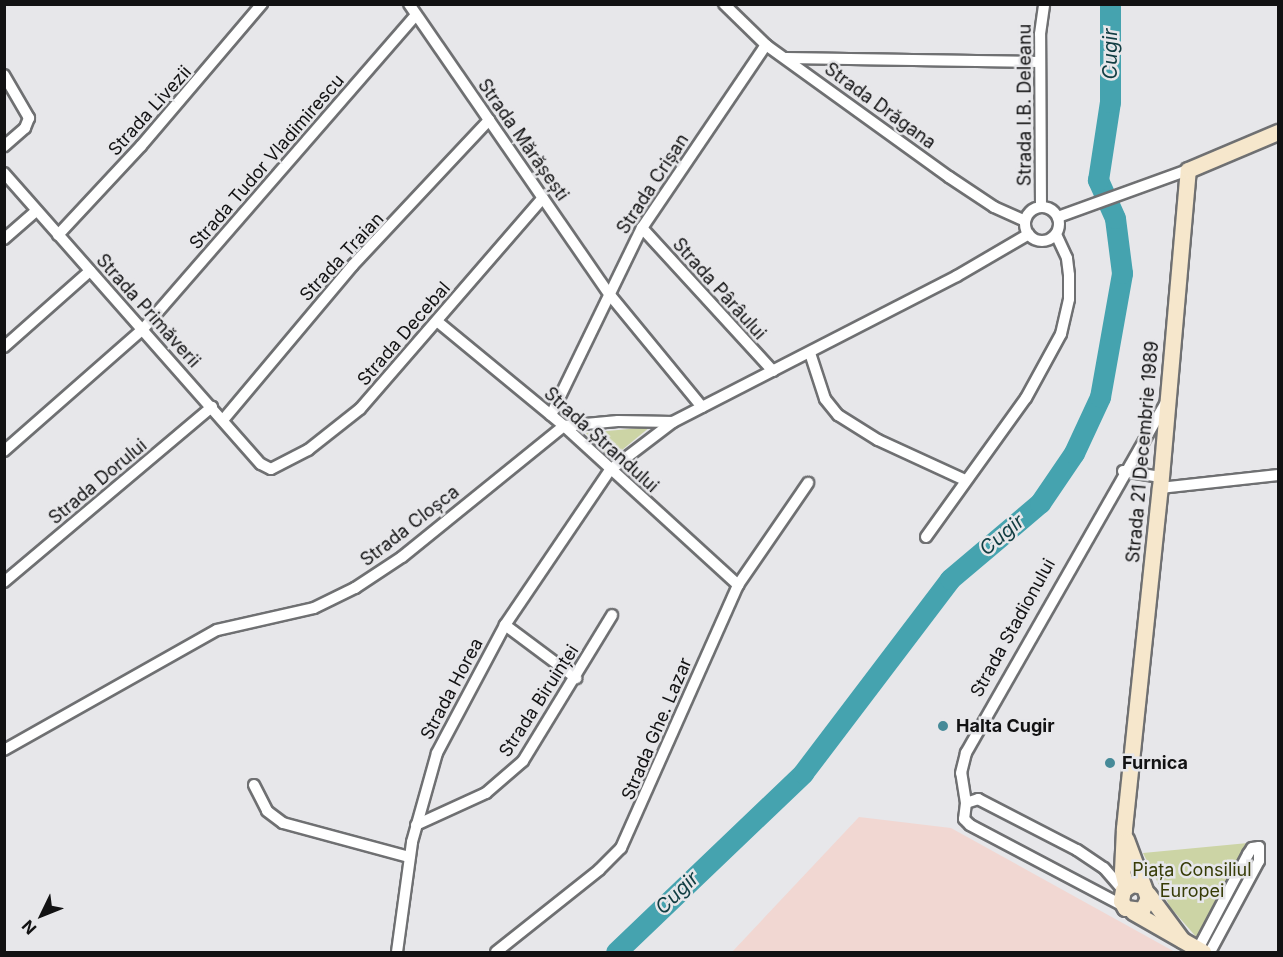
<!DOCTYPE html>
<meta charset="utf-8">
<style>
body{margin:0}
#map{position:relative;width:1283px;height:957px;overflow:hidden;background:#e7e7ea;font-family:Inter,sans-serif}
div>[style]{position:absolute}
.industrial>*{inset:0;background:#f1d7d2}
.green>*{inset:0;background:#ccd4a5}
.river>*{height:21px;margin:-10.5px;padding:0 10.5px;transform-origin:10.5px;border-radius:10.5px;background:#45a3af}
.roads{filter:drop-shadow(2px 0 #6f7072) drop-shadow(-2px 0 #6f7072) drop-shadow(0 2px #6f7072) drop-shadow(0 -2px #6f7072)}
.street>*{height:10px;margin:-5px;padding:0 5px;transform-origin:5px;border-radius:5px;background:#fff}
.street>.ring{margin:-5px;padding:0;box-sizing:content-box;background:none;border:10px solid #fff;border-radius:50%}
.secondary>*{height:15px;margin:-7.5px;padding:0 7.5px;transform-origin:7.5px;border-radius:7.5px;background:#f6e7cc}
.dots>*{width:16px;height:16px;translate:-50% -50%;box-sizing:border-box;border:3px solid #e7e7ea;border-radius:50%}
span{translate:-50% -50%;white-space:nowrap;text-align:center;line-height:1.15;-webkit-text-stroke:5px #e7e7ea;paint-order:stroke}
.street-label{font-size:18px;color:#121213}
.poi-label{font-size:18px;color:#121213;font-weight:700}
.left{translate:0 -50%;text-align:left}
.park-label{font-size:18px;color:#373c07}
.water-label{font-size:20px;color:#113d42;font-style:italic}
.frame{position:absolute;inset:0;border:6px solid #121213;pointer-events:none}
.north{position:absolute;left:12px;top:885px;width:60px;height:60px;-webkit-text-stroke:4px #e7e7ea;paint-order:stroke;rotate:227deg;font-size:16px;font-weight:700;line-height:24px;text-align:center;color:#121213}
.north::after{content:'';display:block;margin:auto;width:21px;height:27px;background:#121213;clip-path:polygon(50% 0,100% 100%,50% 72%,0 100%)}
</style>
<div id="map">
<div class="industrial">
<i style="clip-path:polygon(859px 817px,951px 828px,1175px 952px,732px 952px)"></i>
</div>
<div class="green">
<i style="clip-path:polygon(650px 427px,611px 459px,586px 433px)"></i>
<i style="clip-path:polygon(1248px 843px,1198px 939px,1170px 907px,1143px 853px)"></i>
</div>
<div class="river">
<i style="left:616px;top:952px;width:259px;rotate:-43.7deg"></i>
<i style="left:803px;top:773px;width:243px;rotate:-52.8deg"></i>
<i style="left:950px;top:579px;width:118px;rotate:-40.2deg"></i>
<i style="left:1040px;top:503px;width:60px;rotate:-55.8deg"></i>
<i style="left:1074px;top:453px;width:62px;rotate:-65.1deg"></i>
<i style="left:1100px;top:397px;width:126px;rotate:-79.9deg"></i>
<i style="left:1122px;top:273px;width:55px;rotate:-97.3deg"></i>
<i style="left:1115px;top:218px;width:42px;rotate:-114.1deg"></i>
<i style="left:1098px;top:180px;width:79px;rotate:-81.3deg"></i>
<i style="left:1110px;top:102px;width:98px;rotate:-90deg"></i>
</div>
<div class="roads">
<div class="street">
<i style="left:409px;top:4px;width:354px;rotate:55.4deg"></i>
<i style="left:610px;top:295px;width:145px;rotate:50.6deg"></i>
<i style="left:724px;top:4px;width:59px;rotate:44.3deg"></i>
<i style="left:766px;top:45px;width:226px;rotate:35.8deg"></i>
<i style="left:949px;top:177px;width:54px;rotate:33.7deg"></i>
<i style="left:994px;top:207px;width:34px;rotate:24deg"></i>
<i style="left:786px;top:58px;width:254px;rotate:0.9deg"></i>
<i style="left:4px;top:75px;width:50px;rotate:59.8deg"></i>
<i style="left:29px;top:118px;width:11px;rotate:112deg"></i>
<i style="left:25px;top:128px;width:28px;rotate:139deg"></i>
<i style="left:4px;top:173px;width:388px;rotate:48.6deg"></i>
<i style="left:261px;top:464px;width:11px;rotate:27deg"></i>
<i style="left:271px;top:469px;width:42px;rotate:-27.2deg"></i>
<i style="left:308px;top:450px;width:66px;rotate:-38.3deg"></i>
<i style="left:360px;top:409px;width:279px;rotate:-49.1deg"></i>
<i class="ring" style="left:1025px;top:207px;width:24px;height:24px"></i>
<i style="left:1041px;top:207px;width:173px;rotate:-90.3deg"></i>
<i style="left:1040px;top:34px;width:30px;rotate:-82deg"></i>
<i style="left:1058px;top:217px;width:138px;rotate:-19.9deg"></i>
<i style="left:642px;top:228px;width:194px;rotate:47.5deg"></i>
<i style="left:58px;top:235px;width:122px;rotate:-47deg"></i>
<i style="left:141px;top:146px;width:187px;rotate:-49.6deg"></i>
<i style="left:4px;top:239px;width:43px;rotate:-41.2deg"></i>
<i style="left:438px;top:322px;width:163px;rotate:39.5deg"></i>
<i style="left:564px;top:426px;width:236px;rotate:42.4deg"></i>
<i style="left:4px;top:347px;width:115px;rotate:-41.5deg"></i>
<i style="left:810px;top:353px;width:48px;rotate:71.9deg"></i>
<i style="left:825px;top:399px;width:21px;rotate:51deg"></i>
<i style="left:838px;top:415px;width:47px;rotate:32deg"></i>
<i style="left:878px;top:440px;width:96px;rotate:24.7deg"></i>
<i style="left:551px;top:415px;width:208px;rotate:-64.1deg"></i>
<i style="left:642px;top:228px;width:221px;rotate:-55.9deg"></i>
<i style="left:223px;top:420px;width:202px;rotate:-50deg"></i>
<i style="left:353px;top:265px;width:199px;rotate:-46.8deg"></i>
<i style="left:4px;top:451px;width:185px;rotate:-41.3deg"></i>
<i style="left:143px;top:329px;width:416px;rotate:-49deg"></i>
<i style="left:1123px;top:471px;width:38px;rotate:9deg"></i>
<i style="left:1160px;top:488px;width:119px;rotate:-6.3deg"></i>
<i style="left:926px;top:537px;width:171px;rotate:-54.3deg"></i>
<i style="left:1026px;top:398px;width:73px;rotate:-61.3deg"></i>
<i style="left:1061px;top:334px;width:36px;rotate:-77deg"></i>
<i style="left:1069px;top:299px;width:24px;rotate:-90deg"></i>
<i style="left:1069px;top:275px;width:17px;rotate:-97deg"></i>
<i style="left:1067px;top:258px;width:26px;rotate:-115deg"></i>
<i style="left:4px;top:582px;width:272px;rotate:-40.1deg"></i>
<i style="left:505px;top:625px;width:89px;rotate:36.7deg"></i>
<i style="left:4px;top:750px;width:244px;rotate:-29.4deg"></i>
<i style="left:217px;top:630px;width:99px;rotate:-12.8deg"></i>
<i style="left:314px;top:608px;width:46px;rotate:-26deg"></i>
<i style="left:355px;top:588px;width:56px;rotate:-33.4deg"></i>
<i style="left:402px;top:557px;width:208px;rotate:-39deg"></i>
<i style="left:564px;top:426px;width:54px;rotate:-5.3deg"></i>
<i style="left:618px;top:421px;width:55px;rotate:1deg"></i>
<i style="left:254px;top:785px;width:29px;rotate:63deg"></i>
<i style="left:267px;top:811px;width:20px;rotate:37deg"></i>
<i style="left:283px;top:823px;width:131px;rotate:15.1deg"></i>
<i style="left:966px;top:803px;width:30px;rotate:-99deg"></i>
<i style="left:961px;top:773px;width:21px;rotate:-76deg"></i>
<i style="left:966px;top:753px;width:406px;rotate:-60.3deg"></i>
<i style="left:966px;top:803px;width:16px;rotate:97deg"></i>
<i style="left:964px;top:819px;width:8px;rotate:45deg"></i>
<i style="left:970px;top:825px;width:172px;rotate:27.8deg"></i>
<i style="left:966px;top:803px;width:13px;rotate:-18deg"></i>
<i style="left:978px;top:799px;width:111px;rotate:27.3deg"></i>
<i style="left:1077px;top:850px;width:32px;rotate:34deg"></i>
<i style="left:1104px;top:868px;width:29px;rotate:49deg"></i>
<i style="left:416px;top:825px;width:77px;rotate:-24.6deg"></i>
<i style="left:486px;top:793px;width:49px;rotate:-40.9deg"></i>
<i style="left:523px;top:761px;width:171px;rotate:-58.6deg"></i>
<i style="left:1198px;top:949px;width:107px;rotate:-62.2deg"></i>
<i style="left:1248px;top:854px;width:7px;rotate:-56deg"></i>
<i style="left:1252px;top:848px;width:7px;rotate:-8deg"></i>
<i style="left:1259px;top:847px;width:14px;rotate:90deg"></i>
<i style="left:1259px;top:861px;width:103px;rotate:118.3deg"></i>
<i style="left:397px;top:952px;width:111px;rotate:-82.2deg"></i>
<i style="left:412px;top:842px;width:92px;rotate:-74.3deg"></i>
<i style="left:437px;top:753px;width:145px;rotate:-62deg"></i>
<i style="left:505px;top:625px;width:187px;rotate:-55.9deg"></i>
<i style="left:610px;top:470px;width:79px;rotate:-37.3deg"></i>
<i style="left:673px;top:422px;width:319px;rotate:-27.2deg"></i>
<i style="left:957px;top:276px;width:83px;rotate:-30.3deg"></i>
<i style="left:496px;top:952px;width:132px;rotate:-38.5deg"></i>
<i style="left:599px;top:870px;width:31px;rotate:-45deg"></i>
<i style="left:621px;top:848px;width:288px;rotate:-66deg"></i>
<i style="left:738px;top:585px;width:124px;rotate:-55.5deg"></i>
</div>
<div class="secondary">
<i style="left:1126px;top:839px;width:63px;rotate:69.6deg"></i>
<i style="left:1148px;top:898px;width:13px;rotate:117deg"></i>
<i style="left:1142px;top:910px;width:17px;rotate:-173deg"></i>
<i style="left:1125px;top:908px;width:8px;rotate:-120deg"></i>
<i style="left:1121px;top:901px;width:11px;rotate:-80deg"></i>
<i style="left:1123px;top:890px;width:11px;rotate:-34deg"></i>
<i style="left:1132px;top:884px;width:11px;rotate:10deg"></i>
<i style="left:1126px;top:887px;width:16px;rotate:-104deg"></i>
<i style="left:1122px;top:871px;width:43px;rotate:-87.3deg"></i>
<i style="left:1124px;top:828px;width:342px;rotate:-84deg"></i>
<i style="left:1160px;top:488px;width:319px;rotate:-85deg"></i>
<i style="left:1188px;top:170px;width:98px;rotate:-22.9deg"></i>
<i style="left:1148px;top:894px;width:57px;rotate:53.5deg"></i>
<i style="left:1133px;top:912px;width:81px;rotate:29.7deg"></i>
</div>
</div>
<div class="dots">
<i style="left:943px;top:726px;background:#468a98"></i>
<i style="left:1110px;top:763px;background:#468a98"></i>
</div>
<div class="street-label">
<span style="left:1025px;top:105px;rotate:-90deg">Strada I.B. Deleanu</span>
<span style="left:880px;top:106px;rotate:36deg">Strada Drăgana</span>
<span style="left:150px;top:111px;rotate:-48deg">Strada Livezii</span>
<span style="left:523px;top:140px;rotate:55deg">Strada Mărășești</span>
<span style="left:267px;top:162px;rotate:-49deg">Strada Tudor Vladimirescu</span>
<span style="left:653px;top:184px;rotate:-57deg">Strada Crișan</span>
<span style="left:342px;top:257px;rotate:-47deg">Strada Traian</span>
<span style="left:719px;top:289px;rotate:48deg">Strada Pârâului</span>
<span style="left:148px;top:311px;rotate:48deg">Strada Primăverii</span>
<span style="left:404px;top:334px;rotate:-49deg">Strada Decebal</span>
<span style="left:601px;top:440px;rotate:42deg">Strada Ștrandului</span>
<span style="left:1143px;top:452px;rotate:-85deg">Strada 21 Decembrie 1989</span>
<span style="left:98px;top:482px;rotate:-40deg">Strada Dorului</span>
<span style="left:410px;top:526px;rotate:-38deg">Strada Cloșca</span>
<span style="left:1013px;top:628px;rotate:-61deg">Strada Stadionului</span>
<span style="left:452px;top:689px;rotate:-62deg">Strada Horea</span>
<span style="left:539px;top:701px;rotate:-57deg">Strada Biruinței</span>
<span style="left:657px;top:729px;rotate:-67deg">Strada Ghe. Lazar</span>
</div>
<div class="poi-label">
<span class="left" style="left:956px;top:726px">Halta Cugir</span>
<span class="left" style="left:1122px;top:763px">Furnica</span>
</div>
<div class="park-label">
<span style="left:1192px;top:881px">Piața Consiliul<br>Europei</span>
</div>
<div class="water-label">
<span style="left:1110px;top:54px;rotate:-90deg">Cugir</span>
<span style="left:1002px;top:535px;rotate:-40deg">Cugir</span>
<span style="left:677px;top:893px;rotate:-44deg">Cugir</span>
</div>
<div class="frame"></div>
<div class="north">N</div>
</div>
